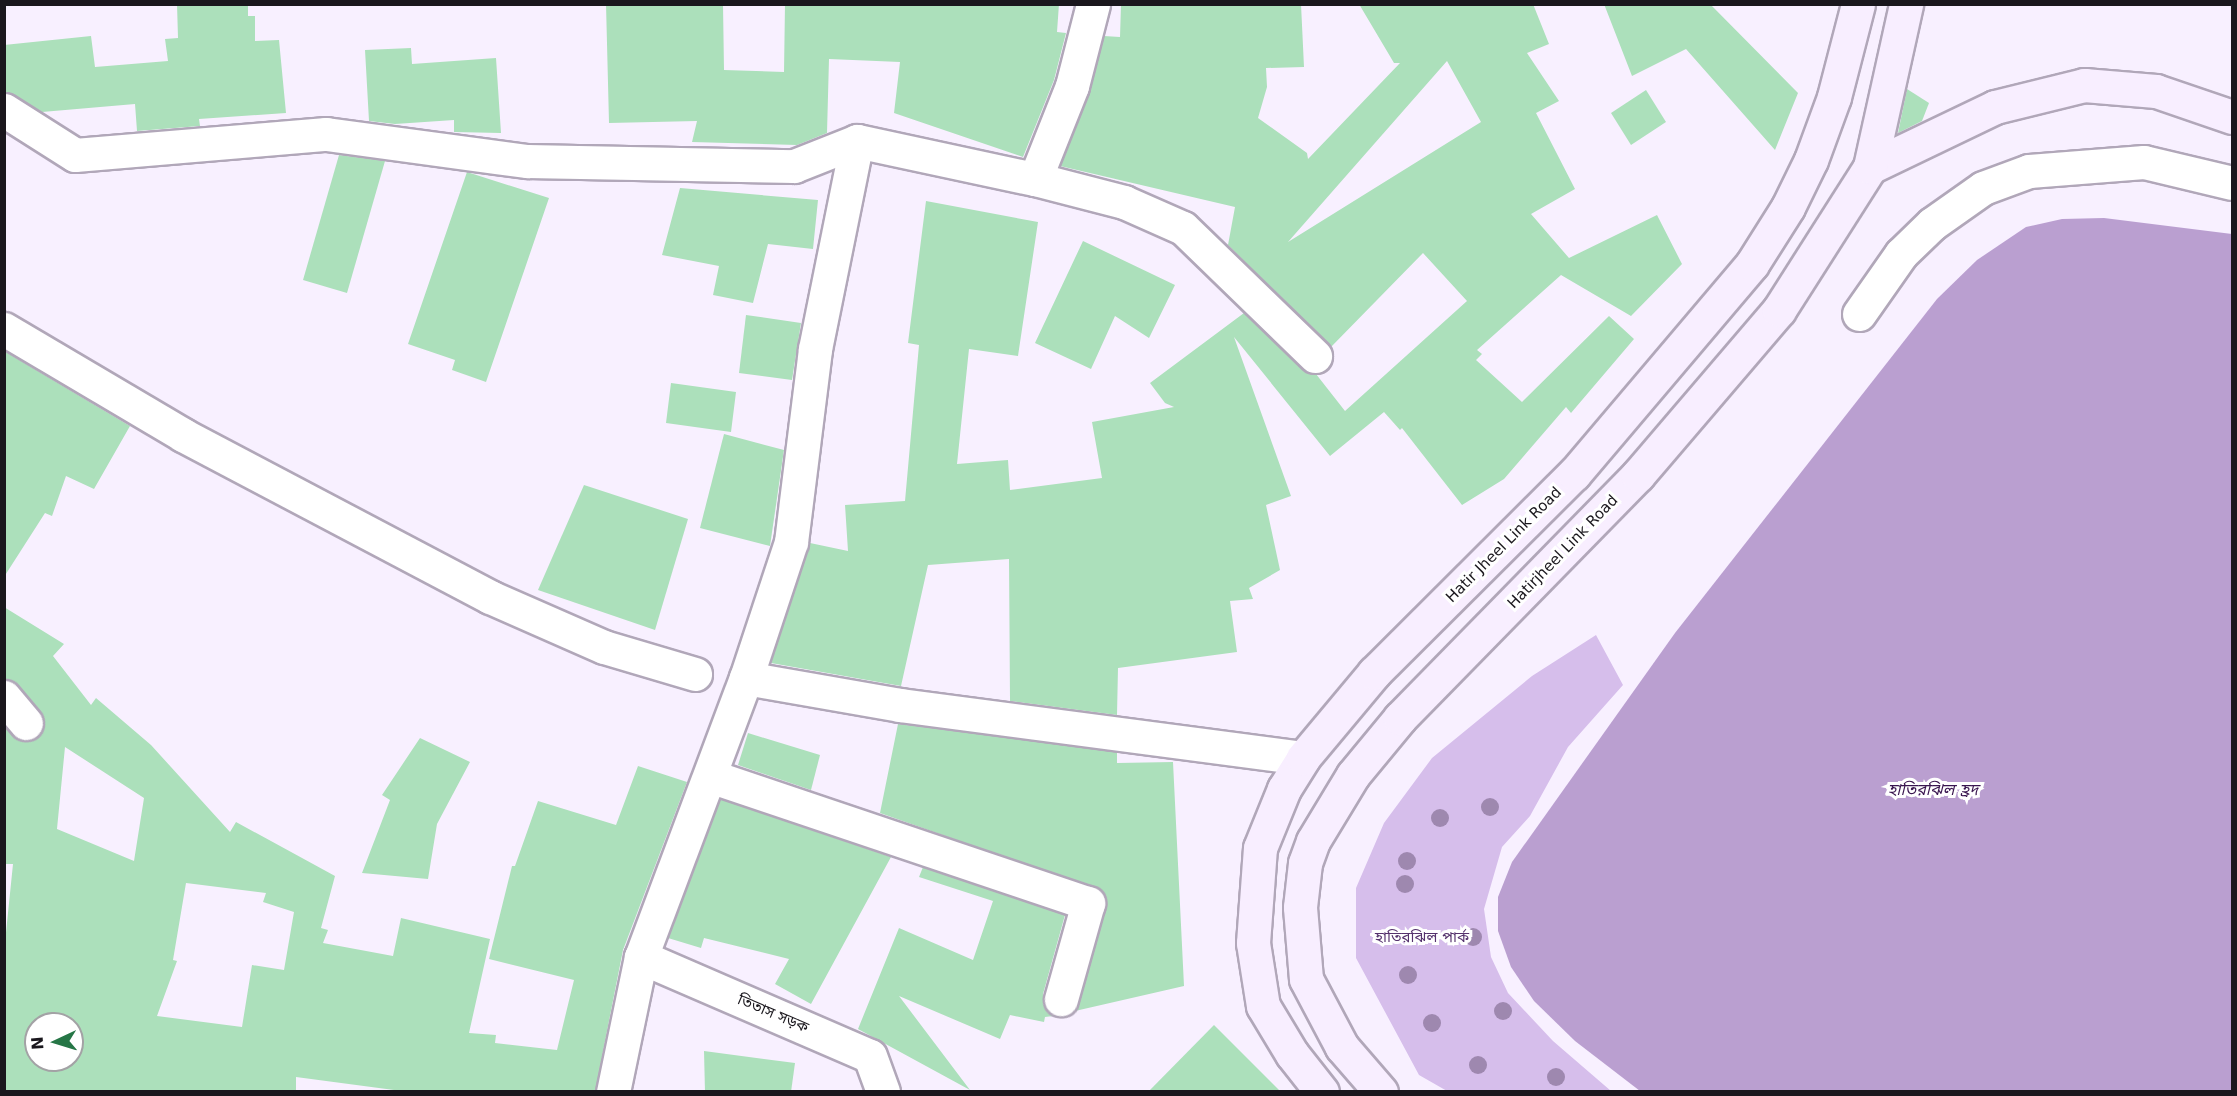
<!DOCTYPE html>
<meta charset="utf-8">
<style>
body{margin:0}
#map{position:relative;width:2237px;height:1096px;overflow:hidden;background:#f8f0ff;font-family:"DejaVu Sans","Noto Sans Bengali",sans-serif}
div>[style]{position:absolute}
.green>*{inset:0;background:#d6beeb}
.water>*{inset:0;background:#ba9fd0}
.building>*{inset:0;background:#ace0bb}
.roads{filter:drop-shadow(2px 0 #b1a7b9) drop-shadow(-2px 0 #b1a7b9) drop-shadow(0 2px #b1a7b9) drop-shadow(0 -2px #b1a7b9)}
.street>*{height:33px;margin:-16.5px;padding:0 16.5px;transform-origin:16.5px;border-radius:16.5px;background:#fff}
.secondary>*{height:33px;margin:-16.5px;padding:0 16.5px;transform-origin:16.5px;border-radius:16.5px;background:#f8eeff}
.trees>*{width:18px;height:18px;margin:-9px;border-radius:50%;background:#9e88af}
span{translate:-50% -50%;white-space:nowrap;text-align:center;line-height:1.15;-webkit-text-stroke:6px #fff;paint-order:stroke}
.street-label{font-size:15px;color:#1a171d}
.park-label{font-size:15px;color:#55326d}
.water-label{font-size:16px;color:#39154f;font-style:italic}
.frame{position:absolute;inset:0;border:6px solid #1a171d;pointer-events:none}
.north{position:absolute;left:24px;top:1012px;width:60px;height:60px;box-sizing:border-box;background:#fff;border:2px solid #a3a2a5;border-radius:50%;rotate:266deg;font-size:16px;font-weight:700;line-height:24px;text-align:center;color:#1a171d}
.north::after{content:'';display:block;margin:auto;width:21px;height:27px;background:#267646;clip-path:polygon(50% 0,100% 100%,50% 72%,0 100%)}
</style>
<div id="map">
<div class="green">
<i style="clip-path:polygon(1596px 635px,1623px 685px,1568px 747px,1530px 816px,1502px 847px,1484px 909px,1491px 957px,1508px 993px,1553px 1041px,1611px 1091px,1447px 1091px,1419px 1075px,1356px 958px,1356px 888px,1384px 823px,1432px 758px,1532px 676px)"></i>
</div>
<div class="water">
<i style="clip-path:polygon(2104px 218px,2232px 234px,2232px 1091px,1640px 1091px,1575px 1041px,1534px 1001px,1511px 967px,1498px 931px,1498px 897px,1512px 862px,1675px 633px,1937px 299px,1977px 260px,2026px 227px,2062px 219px)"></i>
</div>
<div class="building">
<i style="clip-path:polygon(177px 4px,248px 4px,248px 16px,255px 16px,255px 41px,279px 40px,286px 113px,199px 119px,200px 126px,137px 131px,135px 104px,42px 112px,4px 91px,4px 45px,91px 36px,95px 67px,168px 61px,165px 39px,178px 38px)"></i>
<i style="clip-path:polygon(606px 4px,723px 4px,724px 70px,784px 72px,785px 4px,1059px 4px,1057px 32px,1066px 33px,1054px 80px,1023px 157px,894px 113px,900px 62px,829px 59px,827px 133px,797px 145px,692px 142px,697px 121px,609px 123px)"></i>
<i style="clip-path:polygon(evenodd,1121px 4px,1301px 4px,1304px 67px,1266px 68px,1267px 87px,1258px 118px,1307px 153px,1308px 159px,1400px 63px,1394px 63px,1359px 4px,1533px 4px,1549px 44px,1527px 53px,1559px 101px,1536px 113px,1575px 189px,1531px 214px,1569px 258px,1657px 215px,1682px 264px,1631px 316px,1561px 275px,1477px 350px,1482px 354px,1476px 360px,1522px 402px,1609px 316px,1634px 339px,1571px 413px,1566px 407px,1504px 479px,1462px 505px,1402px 428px,1400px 430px,1384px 412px,1330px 456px,1234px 337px,1291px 496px,1266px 505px,1280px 570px,1249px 588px,1253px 599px,1230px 601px,1237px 652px,1118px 668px,1117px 715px,1010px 701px,1009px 559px,928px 565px,901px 686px,771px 663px,810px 543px,848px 551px,845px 505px,905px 501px,919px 345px,908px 343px,926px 201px,1038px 222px,1018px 356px,969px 349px,957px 464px,1008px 460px,1010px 490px,1102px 478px,1092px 422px,1174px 407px,1165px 403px,1150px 383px,1244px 313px,1302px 369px,1316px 374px,1345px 411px,1467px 301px,1423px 253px,1331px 347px,1228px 245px,1235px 207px,1060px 166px,1089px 93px,1104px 36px,1120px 37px,1121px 4px,1447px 61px,1481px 122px,1288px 242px,1447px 61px)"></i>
<i style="clip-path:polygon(1604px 4px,1710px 4px,1798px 93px,1775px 150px,1686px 49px,1632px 76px)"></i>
<i style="clip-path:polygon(411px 48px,412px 64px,496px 58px,501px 133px,454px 132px,454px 120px,395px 124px,369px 121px,365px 50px)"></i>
<i style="clip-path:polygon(1907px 89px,1929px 103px,1922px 121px,1898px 133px)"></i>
<i style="clip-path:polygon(1646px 90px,1666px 122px,1631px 145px,1611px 113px)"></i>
<i style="clip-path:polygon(339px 155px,385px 161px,347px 293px,303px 280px)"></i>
<i style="clip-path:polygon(467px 172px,549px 198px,486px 382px,452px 370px,455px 360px,408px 344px)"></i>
<i style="clip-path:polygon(680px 188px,818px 200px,813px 249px,768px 244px,753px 303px,713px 295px,719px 266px,662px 255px)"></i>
<i style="clip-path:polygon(1083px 241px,1175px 285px,1149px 338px,1115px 316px,1091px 369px,1035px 343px)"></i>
<i style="clip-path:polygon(746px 315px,801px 323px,792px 380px,739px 373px)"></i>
<i style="clip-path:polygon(4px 351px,130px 426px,94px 489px,66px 476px,52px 516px,45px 513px,4px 577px)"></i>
<i style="clip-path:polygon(671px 383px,736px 392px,731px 432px,666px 423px)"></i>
<i style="clip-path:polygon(724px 434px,784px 450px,770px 546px,700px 528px)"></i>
<i style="clip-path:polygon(584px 485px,688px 519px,655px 630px,538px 590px)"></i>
<i style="clip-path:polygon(evenodd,4px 607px,64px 644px,53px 656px,91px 705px,96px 698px,151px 745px,230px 832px,236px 822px,335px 876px,321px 928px,328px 930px,323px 943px,393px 956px,401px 918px,490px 939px,469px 1033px,496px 1035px,495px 1043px,557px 1050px,574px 980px,489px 959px,512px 866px,515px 866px,538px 801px,616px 825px,638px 766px,687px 782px,623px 950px,595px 1092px,409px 1092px,296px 1077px,296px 1092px,4px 1092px,4px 952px,13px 864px,4px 864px,4px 727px,19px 740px,29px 741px,39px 737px,44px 720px,18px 685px,4px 679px,4px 607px,65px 747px,144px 798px,134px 861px,57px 829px,65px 747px,4px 607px,186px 883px,266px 893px,263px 902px,294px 912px,284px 970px,252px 965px,242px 1027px,157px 1016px,177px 961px,173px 960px,186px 883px,4px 607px,36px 1024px,72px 1024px,72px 1060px,36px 1060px,36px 1024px)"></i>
<i style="clip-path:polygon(898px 724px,1117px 752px,1117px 763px,1173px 762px,1184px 986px,1075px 1011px,1106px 908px,1102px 891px,880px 813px)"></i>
<i style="clip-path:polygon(748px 733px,820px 755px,811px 790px,738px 765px)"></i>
<i style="clip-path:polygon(420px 738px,470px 762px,437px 824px,428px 879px,362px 873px,390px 800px,382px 795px)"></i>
<i style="clip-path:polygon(720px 799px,891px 857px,811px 1004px,775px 984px,789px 959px,704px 938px,701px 948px,668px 938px)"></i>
<i style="clip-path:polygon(923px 867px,1065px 915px,1043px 994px,1043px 1004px,1053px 1016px,1045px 1017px,1044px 1022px,1010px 1015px,1000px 1039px,899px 996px,970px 1090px,858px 1029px,899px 928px,973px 960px,993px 901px,919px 877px)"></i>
<i style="clip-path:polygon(1214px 1025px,1281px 1092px,1148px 1092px)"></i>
<i style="clip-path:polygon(704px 1051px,795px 1063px,791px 1092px,705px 1092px)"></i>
</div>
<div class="roads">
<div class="street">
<i style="left:4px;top:110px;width:84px;rotate:32.4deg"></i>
<i style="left:75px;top:155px;width:252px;rotate:-4.8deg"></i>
<i style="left:326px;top:134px;width:203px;rotate:7.7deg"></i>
<i style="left:527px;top:161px;width:267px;rotate:1.1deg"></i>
<i style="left:794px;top:166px;width:68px;rotate:-21.6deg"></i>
<i style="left:857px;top:141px;width:182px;rotate:12.1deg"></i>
<i style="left:1035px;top:179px;width:100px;rotate:-68.3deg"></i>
<i style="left:1072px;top:86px;width:85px;rotate:-75.6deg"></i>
<i style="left:1035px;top:179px;width:92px;rotate:14.5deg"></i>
<i style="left:1124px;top:202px;width:64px;rotate:23.8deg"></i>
<i style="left:1183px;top:228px;width:184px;rotate:44.1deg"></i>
<i style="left:1859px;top:314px;width:73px;rotate:-55deg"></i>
<i style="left:1901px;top:254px;width:43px;rotate:-44.1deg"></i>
<i style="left:1932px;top:224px;width:62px;rotate:-35.2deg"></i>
<i style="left:1983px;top:188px;width:49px;rotate:-20.3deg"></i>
<i style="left:2029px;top:171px;width:115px;rotate:-4.5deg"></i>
<i style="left:2144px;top:162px;width:90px;rotate:13.4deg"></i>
<i style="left:4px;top:329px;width:208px;rotate:30.6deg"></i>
<i style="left:183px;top:435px;width:347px;rotate:27.8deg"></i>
<i style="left:490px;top:597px;width:124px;rotate:23.7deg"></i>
<i style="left:604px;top:647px;width:95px;rotate:16.5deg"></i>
<i style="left:746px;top:678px;width:156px;rotate:9.9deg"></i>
<i style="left:900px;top:705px;width:406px;rotate:7.5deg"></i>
<i style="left:4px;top:697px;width:34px;rotate:50deg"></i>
<i style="left:710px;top:776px;width:399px;rotate:18.6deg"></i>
<i style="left:1088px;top:903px;width:100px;rotate:105.7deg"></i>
<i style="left:641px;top:957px;width:249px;rotate:23.4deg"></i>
<i style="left:870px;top:1056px;width:38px;rotate:70deg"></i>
<i style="left:613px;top:1092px;width:138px;rotate:-78.3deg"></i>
<i style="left:641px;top:957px;width:298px;rotate:-69.4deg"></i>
<i style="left:746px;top:678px;width:143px;rotate:-71.7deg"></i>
<i style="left:791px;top:542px;width:194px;rotate:-82.9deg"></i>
<i style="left:815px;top:349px;width:212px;rotate:-78.6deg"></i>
</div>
<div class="secondary">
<i style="left:1870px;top:167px;width:139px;rotate:-25.6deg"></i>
<i style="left:1995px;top:107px;width:92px;rotate:-13.9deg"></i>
<i style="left:2084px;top:85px;width:72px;rotate:4.8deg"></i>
<i style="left:2156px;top:91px;width:80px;rotate:18.9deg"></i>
<i style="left:1322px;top:1092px;width:48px;rotate:-128.3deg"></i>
<i style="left:1292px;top:1054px;width:56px;rotate:-121.1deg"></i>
<i style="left:1263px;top:1006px;width:64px;rotate:-99deg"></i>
<i style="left:1253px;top:943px;width:95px;rotate:-85.8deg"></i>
<i style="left:1260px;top:848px;width:64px;rotate:-67.9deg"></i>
<i style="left:1284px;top:789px;width:36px;rotate:-58deg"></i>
<i style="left:1303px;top:758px;width:111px;rotate:-50.1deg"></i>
<i style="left:1374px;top:673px;width:282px;rotate:-44.9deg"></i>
<i style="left:1574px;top:474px;width:275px;rotate:-49.7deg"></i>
<i style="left:1752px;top:264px;width:67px;rotate:-57.7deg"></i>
<i style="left:1788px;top:207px;width:52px;rotate:-63.9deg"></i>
<i style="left:1811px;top:160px;width:67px;rotate:-69.9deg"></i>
<i style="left:1834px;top:97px;width:96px;rotate:-75.5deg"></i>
<i style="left:1381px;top:1092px;width:60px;rotate:-130.9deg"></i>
<i style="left:1342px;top:1047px;width:77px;rotate:-117.9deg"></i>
<i style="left:1306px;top:979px;width:72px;rotate:-94.8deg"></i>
<i style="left:1300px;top:907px;width:44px;rotate:-83.5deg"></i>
<i style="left:1305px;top:863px;width:23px;rotate:-70deg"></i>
<i style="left:1313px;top:841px;width:77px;rotate:-58.8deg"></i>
<i style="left:1353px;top:775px;width:74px;rotate:-50.5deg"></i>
<i style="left:1400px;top:718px;width:340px;rotate:-45.6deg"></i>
<i style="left:1638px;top:475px;width:217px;rotate:-49.5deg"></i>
<i style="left:1779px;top:310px;width:169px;rotate:-57.5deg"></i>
<i style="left:1870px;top:167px;width:167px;rotate:-77.5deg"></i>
</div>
</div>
<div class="trees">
<i style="left:1490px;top:807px"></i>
<i style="left:1440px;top:818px"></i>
<i style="left:1407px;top:861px"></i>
<i style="left:1405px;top:884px"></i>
<i style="left:1473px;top:937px"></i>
<i style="left:1408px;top:975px"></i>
<i style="left:1503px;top:1011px"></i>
<i style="left:1432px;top:1023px"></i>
<i style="left:1478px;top:1065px"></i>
<i style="left:1556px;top:1077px"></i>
</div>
<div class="street-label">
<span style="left:1504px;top:545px;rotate:-45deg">Hatir Jheel Link Road</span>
<span style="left:1563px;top:552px;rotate:-46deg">Hatirjheel Link Road</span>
<span style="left:773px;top:1014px;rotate:23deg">তিতাস সড়ক</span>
</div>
<div class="park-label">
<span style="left:1422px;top:938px">হাতিরঝিল পার্ক</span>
</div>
<div class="water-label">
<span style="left:1933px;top:790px">হাতিরঝিল হ্রদ</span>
</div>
<div class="frame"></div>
<div class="north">N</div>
</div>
